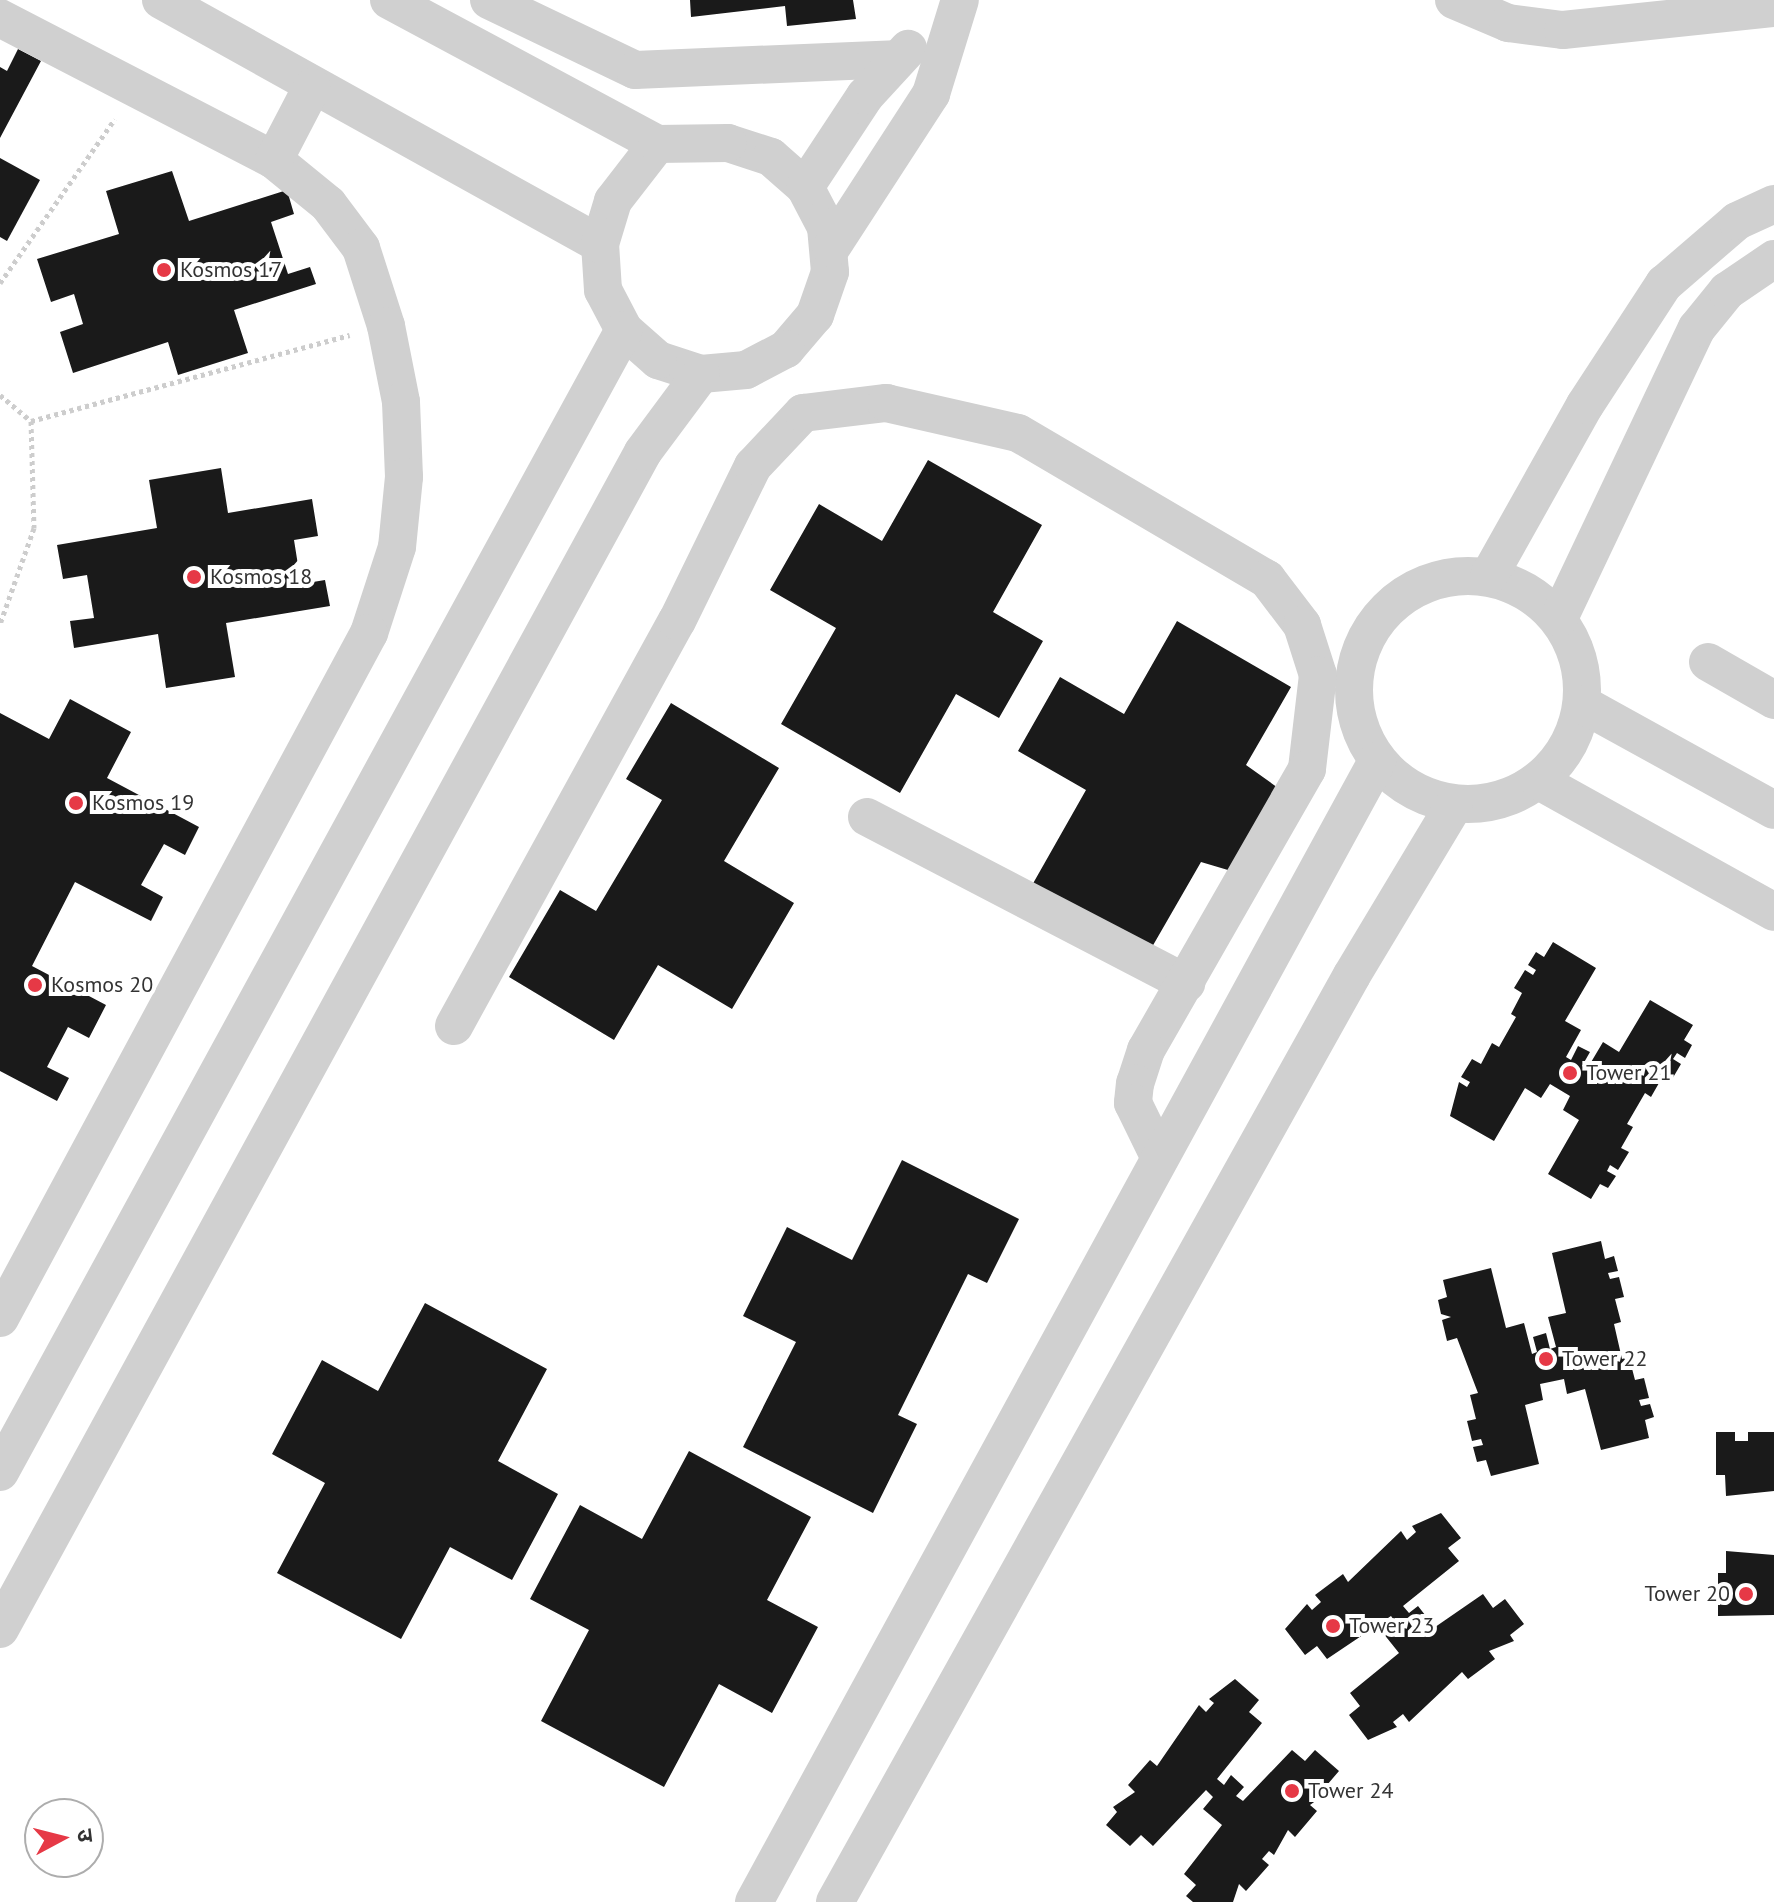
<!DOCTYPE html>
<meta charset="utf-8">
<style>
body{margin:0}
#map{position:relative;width:1774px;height:1902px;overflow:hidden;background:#fff;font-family:"PT Sans","Noto Sans Devanagari",sans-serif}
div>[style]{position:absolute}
.building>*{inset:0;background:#1a1a1a}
.path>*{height:5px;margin-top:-2.5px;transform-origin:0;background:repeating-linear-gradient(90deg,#cdcdcd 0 4px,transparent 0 8px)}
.minor>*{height:38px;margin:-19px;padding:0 19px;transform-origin:19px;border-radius:19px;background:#d0d0d0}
.minor>.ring{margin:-19px;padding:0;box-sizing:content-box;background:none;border:38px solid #d0d0d0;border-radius:50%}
.dots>*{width:22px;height:22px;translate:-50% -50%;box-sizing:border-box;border:4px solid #fff;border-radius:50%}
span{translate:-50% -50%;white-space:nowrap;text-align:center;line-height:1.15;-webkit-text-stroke:8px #fff;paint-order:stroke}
.poi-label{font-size:22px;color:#333}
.left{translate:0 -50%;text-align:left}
.right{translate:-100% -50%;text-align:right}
.north{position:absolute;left:24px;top:1798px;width:80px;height:80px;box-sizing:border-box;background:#fff;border:2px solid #adadad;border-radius:50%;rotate:83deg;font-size:22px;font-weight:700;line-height:32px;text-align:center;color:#333}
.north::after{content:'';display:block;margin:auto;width:28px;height:36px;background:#e63946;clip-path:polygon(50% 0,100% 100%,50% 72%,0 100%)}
</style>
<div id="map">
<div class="building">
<i style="clip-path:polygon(690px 0,853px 0,856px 19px,787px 26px,785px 6px,691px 17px)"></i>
<i style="clip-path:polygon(18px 49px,41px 61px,0 138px,0 67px,7px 71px)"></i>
<i style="clip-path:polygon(0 158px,40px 180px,7px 241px,0 237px)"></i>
<i style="clip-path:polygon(172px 171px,189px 221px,287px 190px,294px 214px,271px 222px,288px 274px,310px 267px,316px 284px,234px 310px,248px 353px,178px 375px,168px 342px,73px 373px,60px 332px,83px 324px,74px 294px,51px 302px,37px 259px,119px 234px,106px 191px)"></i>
<i style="clip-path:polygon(928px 460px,1042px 525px,993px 612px,1043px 641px,999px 718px,956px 694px,900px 793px,781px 724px,836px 628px,770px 590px,819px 504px,882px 541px)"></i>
<i style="clip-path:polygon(221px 468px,228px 513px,312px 499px,318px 536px,294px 540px,301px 584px,325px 580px,330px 606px,226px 623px,235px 677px,166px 688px,158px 634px,74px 648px,70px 621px,94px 618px,87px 575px,63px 579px,57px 545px,157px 528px,149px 480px)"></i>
<i style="clip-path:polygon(1177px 621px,1291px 687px,1246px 765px,1281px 790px,1238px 873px,1201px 862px,1148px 954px,1031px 887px,1086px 790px,1018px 751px,1060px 677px,1124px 714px)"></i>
<i style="clip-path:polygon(70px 699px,131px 732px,107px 778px,199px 827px,185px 855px,164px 844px,141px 885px,163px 897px,151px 921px,75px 882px,32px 966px,106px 1005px,89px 1038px,68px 1027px,47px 1067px,69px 1078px,57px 1101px,0 1071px,0 713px,49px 739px)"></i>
<i style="clip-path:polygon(671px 703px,779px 768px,724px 861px,794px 903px,732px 1009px,658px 965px,614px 1040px,509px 977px,560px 890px,596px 911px,662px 800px,626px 779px)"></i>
<i style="clip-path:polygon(1553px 942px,1596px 968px,1565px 1021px,1581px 1030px,1566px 1057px,1571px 1060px,1578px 1046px,1590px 1052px,1582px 1066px,1587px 1069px,1603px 1042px,1619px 1052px,1650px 1000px,1693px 1025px,1684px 1040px,1692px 1045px,1685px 1058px,1677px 1053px,1673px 1059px,1681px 1064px,1671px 1081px,1663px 1076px,1651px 1097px,1645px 1093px,1627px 1124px,1633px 1127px,1621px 1148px,1629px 1152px,1618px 1170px,1610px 1165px,1607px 1171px,1616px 1176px,1608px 1188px,1600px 1184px,1591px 1199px,1548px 1174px,1579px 1120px,1563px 1110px,1570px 1096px,1550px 1084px,1541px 1098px,1525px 1088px,1494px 1141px,1450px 1116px,1459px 1082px,1467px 1087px,1470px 1082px,1461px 1077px,1472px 1059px,1481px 1064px,1492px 1043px,1499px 1047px,1516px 1017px,1511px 1014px,1522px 993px,1514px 988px,1525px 970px,1533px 975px,1536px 970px,1528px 965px,1536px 952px,1544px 957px)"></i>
<i style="clip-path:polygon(902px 1160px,1019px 1219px,987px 1283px,968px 1274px,898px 1415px,917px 1424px,873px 1513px,743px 1447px,796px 1342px,743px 1316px,787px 1227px,852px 1260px)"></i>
<i style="clip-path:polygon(1601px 1241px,1605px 1259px,1614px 1256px,1618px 1271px,1608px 1273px,1610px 1279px,1619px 1277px,1624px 1297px,1615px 1299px,1621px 1322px,1614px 1324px,1622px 1359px,1629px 1357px,1635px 1380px,1644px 1378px,1649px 1398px,1639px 1400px,1641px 1406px,1650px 1404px,1654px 1417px,1645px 1420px,1649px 1438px,1601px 1450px,1585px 1389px,1567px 1394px,1564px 1379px,1540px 1384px,1543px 1400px,1525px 1405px,1539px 1464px,1491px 1476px,1486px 1460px,1477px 1462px,1473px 1447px,1483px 1445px,1481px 1439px,1472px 1441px,1467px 1421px,1476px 1419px,1470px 1395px,1478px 1393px,1457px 1338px,1447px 1341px,1442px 1320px,1451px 1317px,1441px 1314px,1438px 1300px,1447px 1297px,1443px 1280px,1491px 1268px,1506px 1328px,1524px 1323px,1532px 1354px,1537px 1352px,1533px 1337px,1546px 1333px,1550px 1349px,1556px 1347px,1548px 1317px,1566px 1313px,1552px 1253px)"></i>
<i style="clip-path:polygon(425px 1303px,547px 1369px,498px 1461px,558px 1494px,512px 1580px,450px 1547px,401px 1639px,277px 1573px,325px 1483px,272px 1454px,322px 1360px,378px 1391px)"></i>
<i style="clip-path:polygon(1716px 1432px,1735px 1432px,1735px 1441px,1748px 1441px,1748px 1432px,1774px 1432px,1774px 1491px,1726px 1496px,1725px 1475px,1716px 1475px)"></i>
<i style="clip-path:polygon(689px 1451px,811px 1517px,767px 1600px,818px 1627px,772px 1713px,719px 1684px,664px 1787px,541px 1721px,589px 1630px,530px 1599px,580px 1505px,642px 1539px)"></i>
<i style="clip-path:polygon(1441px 1513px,1461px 1538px,1448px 1548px,1459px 1561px,1403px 1606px,1409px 1613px,1418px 1606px,1429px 1620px,1419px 1627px,1425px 1634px,1483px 1594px,1493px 1608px,1505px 1599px,1524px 1624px,1510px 1635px,1514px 1641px,1489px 1651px,1495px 1659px,1468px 1679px,1462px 1672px,1409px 1722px,1403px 1714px,1393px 1722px,1397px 1727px,1368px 1740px,1349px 1715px,1360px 1706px,1350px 1693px,1399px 1653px,1383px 1633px,1396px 1623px,1391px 1616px,1327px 1659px,1317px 1646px,1305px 1655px,1285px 1629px,1307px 1604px,1312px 1610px,1321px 1602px,1315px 1595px,1343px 1574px,1348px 1582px,1401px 1531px,1407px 1540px,1416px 1532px,1412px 1526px)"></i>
<i style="clip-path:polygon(1726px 1551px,1774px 1555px,1774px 1615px,1718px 1616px,1718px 1573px,1726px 1573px)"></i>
<i style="clip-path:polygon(1235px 1679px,1259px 1700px,1249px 1712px,1262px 1723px,1217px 1779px,1224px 1785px,1231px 1775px,1244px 1787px,1236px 1796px,1243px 1801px,1292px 1750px,1305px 1761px,1315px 1750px,1339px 1771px,1327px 1785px,1332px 1789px,1310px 1805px,1317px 1811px,1295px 1837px,1288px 1830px,1274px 1855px,1269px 1851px,1262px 1859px,1269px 1865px,1246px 1891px,1239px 1884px,1233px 1902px,1193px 1902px,1186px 1896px,1196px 1885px,1184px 1874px,1222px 1825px,1203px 1809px,1213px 1797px,1206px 1790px,1153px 1846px,1141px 1835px,1130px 1846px,1106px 1825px,1117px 1812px,1113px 1807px,1135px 1792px,1128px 1785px,1150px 1760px,1157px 1766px,1199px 1705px,1206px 1712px,1214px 1703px,1209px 1699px)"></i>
</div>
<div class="path">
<i style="left:0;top:283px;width:200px;rotate:-55deg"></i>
<i style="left:0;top:395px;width:40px;rotate:40deg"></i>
<i style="left:31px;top:421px;width:107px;rotate:88.4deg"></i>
<i style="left:34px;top:528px;width:102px;rotate:109.5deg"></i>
<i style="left:31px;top:421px;width:330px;rotate:-15.1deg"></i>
</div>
<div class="minor">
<i style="left:161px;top:0;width:502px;rotate:29.07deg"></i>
<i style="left:389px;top:0;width:304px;rotate:28.2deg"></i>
<i style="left:489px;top:0;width:162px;rotate:25.6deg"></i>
<i style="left:635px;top:70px;width:260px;rotate:-2.4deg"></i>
<i style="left:1454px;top:0;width:59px;rotate:23.1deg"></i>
<i style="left:1508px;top:23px;width:55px;rotate:7.3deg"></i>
<i style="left:1563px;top:30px;width:212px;rotate:-6deg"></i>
<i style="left:0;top:18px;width:309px;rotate:27.4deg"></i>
<i style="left:274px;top:160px;width:70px;rotate:39.2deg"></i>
<i style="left:328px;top:204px;width:55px;rotate:53.1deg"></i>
<i style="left:361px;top:248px;width:82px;rotate:72.2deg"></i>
<i style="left:386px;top:326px;width:77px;rotate:78.8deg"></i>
<i style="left:401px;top:402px;width:75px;rotate:87.7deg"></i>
<i style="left:404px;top:477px;width:70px;rotate:95.7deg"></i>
<i style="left:397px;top:547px;width:90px;rotate:108deg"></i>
<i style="left:369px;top:633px;width:778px;rotate:118.31deg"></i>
<i style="left:728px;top:143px;width:45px;rotate:18deg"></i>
<i style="left:771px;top:157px;width:45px;rotate:41.4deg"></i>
<i style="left:805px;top:187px;width:45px;rotate:62.3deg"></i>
<i style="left:826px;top:227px;width:45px;rotate:84.9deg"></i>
<i style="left:830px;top:272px;width:46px;rotate:109.2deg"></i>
<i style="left:815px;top:315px;width:45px;rotate:130.5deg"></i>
<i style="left:786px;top:349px;width:45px;rotate:152.3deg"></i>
<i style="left:746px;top:370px;width:45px;rotate:174.9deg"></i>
<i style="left:701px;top:374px;width:45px;rotate:-162deg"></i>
<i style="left:658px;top:360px;width:45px;rotate:-138.6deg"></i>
<i style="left:624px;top:330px;width:45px;rotate:-117.7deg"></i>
<i style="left:603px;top:290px;width:46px;rotate:-93.7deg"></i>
<i style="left:600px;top:244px;width:45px;rotate:-73.2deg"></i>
<i style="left:613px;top:201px;width:72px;rotate:-52.3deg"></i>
<i style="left:657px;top:144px;width:71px;rotate:-0.8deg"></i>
<i style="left:274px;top:160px;width:82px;rotate:-62.5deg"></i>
<i style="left:805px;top:187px;width:109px;rotate:-56.6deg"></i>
<i style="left:865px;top:96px;width:64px;rotate:-47.5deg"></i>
<i style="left:831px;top:248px;width:184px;rotate:-57deg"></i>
<i style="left:931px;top:94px;width:98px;rotate:-72.9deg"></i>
<i class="ring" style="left:1354px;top:576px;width:190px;height:190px"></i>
<i style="left:1489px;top:576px;width:196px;rotate:-60.7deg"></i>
<i style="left:1585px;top:405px;width:145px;rotate:-56.9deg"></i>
<i style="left:1664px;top:284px;width:96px;rotate:-40.8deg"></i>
<i style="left:1737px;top:221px;width:41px;rotate:-24.7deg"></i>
<i style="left:1559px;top:618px;width:321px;rotate:-64.6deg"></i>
<i style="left:1697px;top:328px;width:48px;rotate:-51deg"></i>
<i style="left:1727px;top:291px;width:57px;rotate:-34.2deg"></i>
<i style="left:1708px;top:662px;width:76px;rotate:29.9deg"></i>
<i style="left:1582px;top:704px;width:219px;rotate:28.9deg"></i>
<i style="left:1539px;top:781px;width:269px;rotate:29.1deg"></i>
<i style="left:867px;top:817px;width:360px;rotate:27.5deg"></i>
<i style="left:454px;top:1026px;width:462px;rotate:-61.2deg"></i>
<i style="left:677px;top:621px;width:173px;rotate:-63.9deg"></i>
<i style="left:753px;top:466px;width:73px;rotate:-46.7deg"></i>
<i style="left:803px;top:413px;width:84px;rotate:-6.9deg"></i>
<i style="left:886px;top:403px;width:135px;rotate:12.8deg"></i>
<i style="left:1018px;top:433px;width:289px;rotate:30.4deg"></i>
<i style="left:1267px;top:579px;width:58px;rotate:52.7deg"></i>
<i style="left:1302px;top:625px;width:52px;rotate:72.3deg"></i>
<i style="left:1318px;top:675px;width:95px;rotate:96.7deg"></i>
<i style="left:1307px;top:769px;width:324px;rotate:119.8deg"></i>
<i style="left:1146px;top:1050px;width:35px;rotate:108deg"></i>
<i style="left:1135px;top:1083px;width:20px;rotate:96deg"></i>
<i style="left:1133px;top:1103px;width:61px;rotate:63.9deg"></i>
<i style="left:0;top:1472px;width:1301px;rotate:-61.35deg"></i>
<i style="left:0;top:1629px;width:1341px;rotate:-61.35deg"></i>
<i style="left:643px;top:452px;width:97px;rotate:-53.4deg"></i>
<i style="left:754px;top:1902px;width:1300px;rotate:-61.36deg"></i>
<i style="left:835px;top:1902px;width:1061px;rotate:-60.85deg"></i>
<i style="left:1352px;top:975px;width:198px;rotate:-59deg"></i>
</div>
<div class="dots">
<i style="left:164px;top:270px;background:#e63946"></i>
<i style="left:194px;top:577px;background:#e63946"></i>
<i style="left:76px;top:803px;background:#e63946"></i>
<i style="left:35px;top:985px;background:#e63946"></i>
<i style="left:1570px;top:1073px;background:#e63946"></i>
<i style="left:1546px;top:1359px;background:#e63946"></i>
<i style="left:1746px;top:1594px;background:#e63946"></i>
<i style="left:1333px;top:1626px;background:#e63946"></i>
<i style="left:1292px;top:1791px;background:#e63946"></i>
</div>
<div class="poi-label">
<span class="left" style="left:180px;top:270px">Kosmos 17</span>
<span class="left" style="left:210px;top:577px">Kosmos 18</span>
<span class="left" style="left:92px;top:803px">Kosmos 19</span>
<span class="left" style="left:51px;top:985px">Kosmos 20</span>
<span class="left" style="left:1586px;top:1073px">Tower 21</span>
<span class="left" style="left:1562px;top:1359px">Tower 22</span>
<span class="right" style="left:1730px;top:1594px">Tower 20</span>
<span class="left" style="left:1349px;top:1626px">Tower 23</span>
<span class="left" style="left:1308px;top:1791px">Tower 24</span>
</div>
<div class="north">उ</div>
</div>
